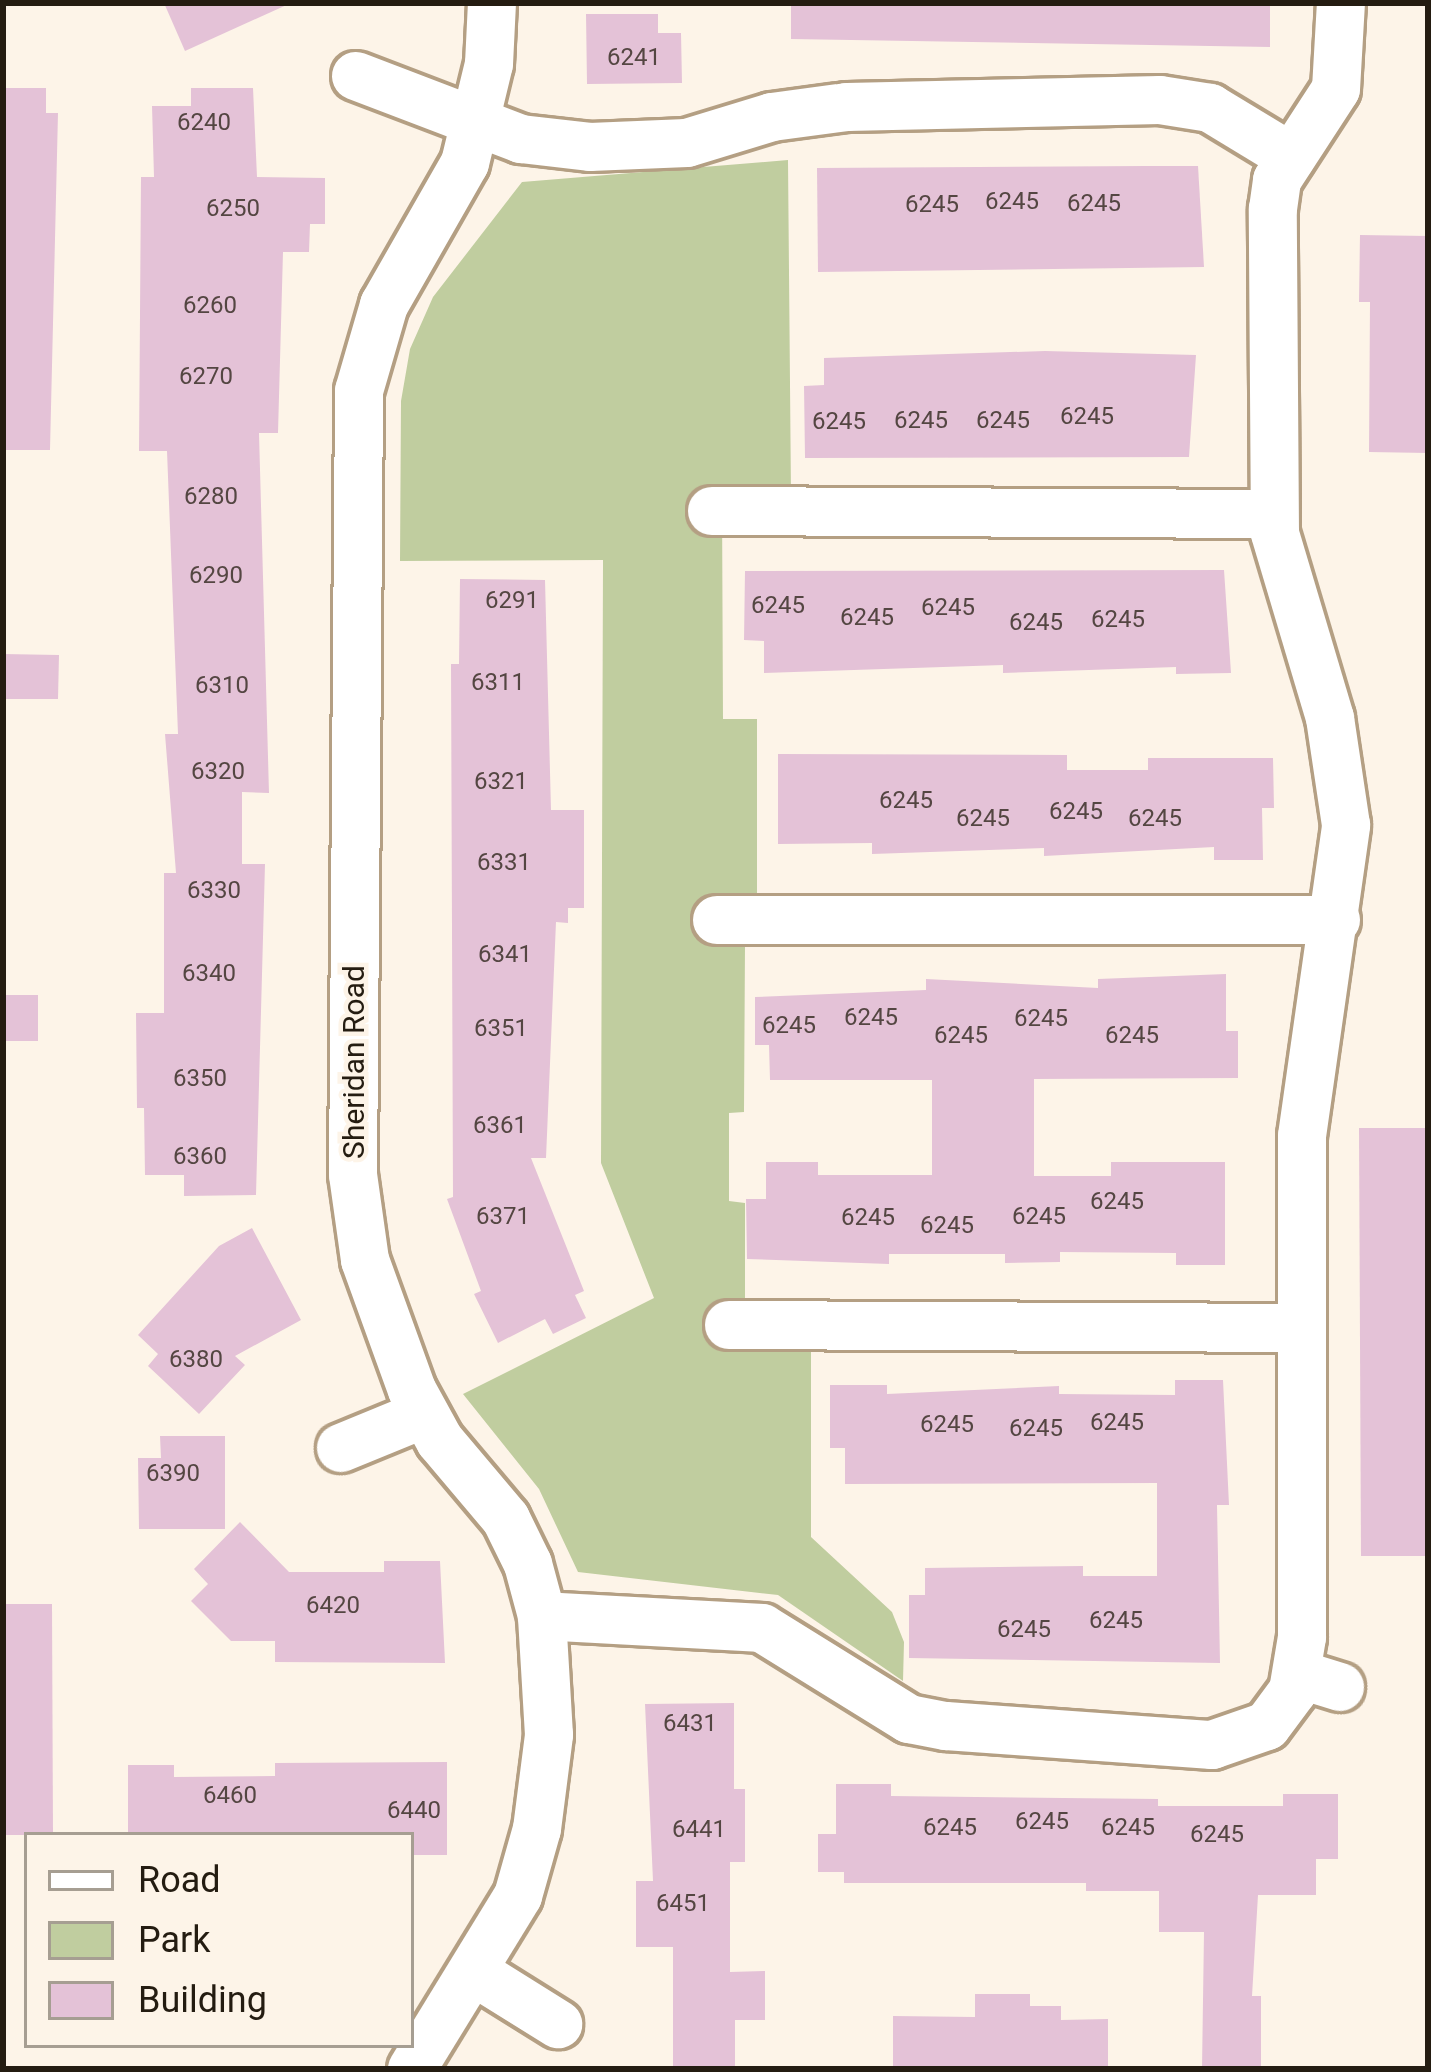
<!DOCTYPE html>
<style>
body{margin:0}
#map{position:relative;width:1431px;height:2072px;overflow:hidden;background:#fdf4e8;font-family:Roboto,sans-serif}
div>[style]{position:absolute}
.green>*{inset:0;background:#c0cd9f}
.building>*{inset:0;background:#e4c2d7}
.roads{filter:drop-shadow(3px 0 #b49f83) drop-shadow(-3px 0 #b49f83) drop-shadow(0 3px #b49f83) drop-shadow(0 -3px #b49f83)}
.minor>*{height:48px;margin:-24px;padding:0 24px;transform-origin:24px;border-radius:24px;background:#fff}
span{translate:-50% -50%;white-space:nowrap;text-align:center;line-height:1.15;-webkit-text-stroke:9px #fdf4e8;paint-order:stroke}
.number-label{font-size:24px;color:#544642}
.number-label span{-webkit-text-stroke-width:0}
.street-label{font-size:30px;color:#241c11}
.frame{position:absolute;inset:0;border:6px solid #241c11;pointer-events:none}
.legend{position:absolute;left:24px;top:1832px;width:390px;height:216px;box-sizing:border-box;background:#fdf4e8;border:3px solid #a69e92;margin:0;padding:15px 21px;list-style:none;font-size:36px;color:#241c11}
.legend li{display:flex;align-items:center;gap:24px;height:60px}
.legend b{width:60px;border:3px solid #a69e92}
</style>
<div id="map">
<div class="green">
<i style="clip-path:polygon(788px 160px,791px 495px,722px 496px,723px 719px,757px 719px,757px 893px,725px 894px,725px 944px,745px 945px,744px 1112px,729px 1113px,729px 1201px,745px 1203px,745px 1301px,734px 1301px,811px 1349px,811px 1537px,892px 1612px,904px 1642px,903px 1681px,778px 1595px,578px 1572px,539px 1489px,463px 1394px,654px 1298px,601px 1163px,603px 560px,400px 561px,401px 401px,410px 349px,433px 297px,522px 182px)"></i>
</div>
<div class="building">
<i style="clip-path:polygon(164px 3px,291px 3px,185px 51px)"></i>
<i style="clip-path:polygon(791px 3px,1270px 3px,1270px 47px,791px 39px)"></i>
<i style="clip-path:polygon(586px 14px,658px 14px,658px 33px,681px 33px,682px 83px,587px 84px)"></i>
<i style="clip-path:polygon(3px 88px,46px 88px,46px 113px,58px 113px,50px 450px,3px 450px)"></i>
<i style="clip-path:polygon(191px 88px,253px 88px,257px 177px,325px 178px,325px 224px,310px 224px,309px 252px,283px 252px,278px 433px,259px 433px,269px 793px,242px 792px,242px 864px,265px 864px,256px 1195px,184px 1196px,184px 1175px,145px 1175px,144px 1108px,137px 1108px,136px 1013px,164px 1013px,164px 873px,176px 873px,165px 734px,178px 734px,167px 451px,139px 451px,141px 177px,154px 177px,152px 106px,191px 106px)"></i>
<i style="clip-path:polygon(1146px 166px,1198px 166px,1204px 267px,818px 272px,817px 168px)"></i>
<i style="clip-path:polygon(1360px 235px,1428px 236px,1428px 453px,1369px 452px,1370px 302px,1359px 302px)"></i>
<i style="clip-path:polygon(1045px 351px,1196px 355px,1189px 457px,805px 458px,804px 386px,824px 385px,824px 358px)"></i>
<i style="clip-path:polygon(1224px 570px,1231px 673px,1176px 674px,1176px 667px,1003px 673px,1003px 665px,764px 673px,764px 641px,744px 640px,745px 571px)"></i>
<i style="clip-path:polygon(460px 579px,545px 580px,551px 810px,584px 810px,584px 908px,568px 908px,568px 923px,556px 922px,546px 1158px,531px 1158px,584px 1291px,575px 1295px,586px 1318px,553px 1334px,545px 1319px,498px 1343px,474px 1294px,481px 1291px,447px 1199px,453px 1197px,451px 664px,459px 664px)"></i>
<i style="clip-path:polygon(3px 654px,59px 655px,58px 699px,3px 699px)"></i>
<i style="clip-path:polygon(778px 754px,1067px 755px,1067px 770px,1148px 770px,1148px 758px,1273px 758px,1274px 808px,1262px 808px,1263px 860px,1214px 860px,1214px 847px,1044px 856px,1044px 848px,872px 854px,872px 843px,778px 844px)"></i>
<i style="clip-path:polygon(1226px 974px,1226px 1031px,1238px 1031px,1238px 1078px,1034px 1079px,1034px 1176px,1111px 1176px,1111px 1162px,1225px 1162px,1225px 1265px,1176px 1265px,1176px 1253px,1060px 1252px,1060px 1262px,1005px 1263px,1005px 1254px,889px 1254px,889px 1264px,747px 1259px,746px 1199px,766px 1199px,766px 1162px,818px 1162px,818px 1175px,932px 1175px,932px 1080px,770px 1080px,769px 1045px,755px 1045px,755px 997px,926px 990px,926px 979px,1098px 988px,1098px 979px)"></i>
<i style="clip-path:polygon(3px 995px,38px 995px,38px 1041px,3px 1041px)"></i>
<i style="clip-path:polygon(1359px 1128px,1428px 1128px,1428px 1556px,1361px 1556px)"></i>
<i style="clip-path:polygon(252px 1228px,301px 1320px,235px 1356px,245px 1365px,199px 1414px,148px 1366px,158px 1354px,138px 1335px,219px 1246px)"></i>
<i style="clip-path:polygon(1175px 1380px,1223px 1380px,1229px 1505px,1217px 1505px,1220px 1663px,909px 1658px,909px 1595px,925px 1595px,925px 1568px,1083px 1566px,1083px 1576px,1157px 1576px,1157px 1483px,845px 1484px,845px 1448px,830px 1448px,830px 1385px,887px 1385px,887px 1394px,1059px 1386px,1059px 1394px,1175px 1395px)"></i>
<i style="clip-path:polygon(160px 1436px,225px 1436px,225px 1529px,139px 1529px,138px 1458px,161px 1458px)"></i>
<i style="clip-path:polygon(240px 1522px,289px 1572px,384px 1572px,384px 1561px,440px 1561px,445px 1663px,275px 1662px,275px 1641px,231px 1641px,191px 1601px,208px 1584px,194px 1569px)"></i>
<i style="clip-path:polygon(3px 1604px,52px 1604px,53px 1835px,3px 1835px)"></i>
<i style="clip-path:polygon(734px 1703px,734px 1789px,745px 1789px,745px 1862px,730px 1862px,730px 1972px,765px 1971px,765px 2020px,735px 2020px,735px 2069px,673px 2069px,673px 1947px,636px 1947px,636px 1881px,653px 1881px,645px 1704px)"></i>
<i style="clip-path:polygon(447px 1762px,447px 1855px,411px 1855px,411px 1835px,128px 1835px,128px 1765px,174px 1765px,174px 1777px,275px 1776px,275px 1763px)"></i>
<i style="clip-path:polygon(836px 1784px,891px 1784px,891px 1796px,1158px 1799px,1158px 1806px,1283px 1806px,1283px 1794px,1338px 1794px,1338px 1859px,1316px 1859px,1316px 1895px,1258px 1895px,1252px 1996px,1261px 1996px,1261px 2069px,1202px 2069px,1204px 1932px,1159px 1932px,1159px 1891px,1086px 1891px,1086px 1883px,844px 1883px,844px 1872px,818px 1872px,818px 1834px,836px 1834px)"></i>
<i style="clip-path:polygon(975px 1994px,1030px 1994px,1030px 2006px,1061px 2006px,1061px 2020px,1108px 2019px,1108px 2069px,893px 2069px,893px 2016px,975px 2017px)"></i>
</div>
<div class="roads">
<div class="minor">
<i style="left:356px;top:76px;width:177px;rotate:20.9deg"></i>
<i style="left:521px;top:139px;width:69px;rotate:6.6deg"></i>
<i style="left:590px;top:147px;width:97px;rotate:-2.4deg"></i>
<i style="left:687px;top:143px;width:89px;rotate:-17deg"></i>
<i style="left:772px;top:117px;width:76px;rotate:-7.6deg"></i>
<i style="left:847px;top:107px;width:313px;rotate:-1.3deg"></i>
<i style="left:1160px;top:100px;width:51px;rotate:9.1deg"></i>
<i style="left:1210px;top:108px;width:95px;rotate:31.2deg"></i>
<i style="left:712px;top:511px;width:562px;rotate:0.31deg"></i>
<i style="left:717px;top:920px;width:619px"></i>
<i style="left:729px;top:1325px;width:571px;rotate:0.3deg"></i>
<i style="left:341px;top:1448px;width:90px;rotate:-22.3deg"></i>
<i style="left:542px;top:1616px;width:220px;rotate:3.1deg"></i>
<i style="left:762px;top:1628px;width:173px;rotate:31.8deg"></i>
<i style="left:909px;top:1719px;width:38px;rotate:11deg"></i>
<i style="left:946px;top:1726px;width:267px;rotate:4.1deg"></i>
<i style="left:1212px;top:1745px;width:58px;rotate:-19.1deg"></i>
<i style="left:1267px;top:1726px;width:44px;rotate:-53.4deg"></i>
<i style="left:1293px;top:1691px;width:55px;rotate:-80.5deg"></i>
<i style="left:1302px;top:1637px;width:501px;rotate:-90deg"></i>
<i style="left:1302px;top:1136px;width:314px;rotate:-81.9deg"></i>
<i style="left:1346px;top:825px;width:108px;rotate:-98.5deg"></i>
<i style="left:1330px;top:718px;width:193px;rotate:-106.6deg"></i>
<i style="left:1275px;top:533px;width:324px;rotate:-90.4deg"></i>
<i style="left:1273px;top:209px;width:29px;rotate:-82deg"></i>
<i style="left:1277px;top:180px;width:108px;rotate:-57deg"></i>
<i style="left:1336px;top:89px;width:86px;rotate:-86.7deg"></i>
<i style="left:1298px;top:1674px;width:44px;rotate:17.2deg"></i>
<i style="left:476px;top:1973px;width:97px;rotate:31.9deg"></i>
<i style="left:412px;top:2069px;width:203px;rotate:-58.5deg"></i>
<i style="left:518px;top:1896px;width:70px;rotate:-74.2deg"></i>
<i style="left:537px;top:1829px;width:95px;rotate:-82.7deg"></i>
<i style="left:549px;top:1735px;width:119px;rotate:-93.4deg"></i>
<i style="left:542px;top:1616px;width:54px;rotate:-105.1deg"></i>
<i style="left:528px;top:1564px;width:50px;rotate:-116.1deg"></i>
<i style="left:506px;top:1519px;width:102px;rotate:-130.2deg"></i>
<i style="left:440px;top:1441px;width:58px;rotate:-118.8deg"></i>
<i style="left:412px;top:1390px;width:138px;rotate:-109.9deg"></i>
<i style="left:365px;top:1260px;width:86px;rotate:-98deg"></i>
<i style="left:353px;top:1175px;width:784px;rotate:-89.56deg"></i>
<i style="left:359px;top:391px;width:90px;rotate:-73.8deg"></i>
<i style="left:384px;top:305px;width:163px;rotate:-60.3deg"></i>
<i style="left:465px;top:163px;width:102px;rotate:-76.4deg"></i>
<i style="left:489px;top:64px;width:61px;rotate:-87.2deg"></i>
</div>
</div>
<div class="number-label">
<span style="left:634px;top:58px">6241</span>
<span style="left:204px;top:123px">6240</span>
<span style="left:1012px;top:202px">6245</span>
<span style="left:1094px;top:204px">6245</span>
<span style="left:932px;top:205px">6245</span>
<span style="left:233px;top:209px">6250</span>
<span style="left:210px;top:306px">6260</span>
<span style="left:206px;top:377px">6270</span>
<span style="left:1087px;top:417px">6245</span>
<span style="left:921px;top:421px">6245</span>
<span style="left:1003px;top:421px">6245</span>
<span style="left:839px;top:422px">6245</span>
<span style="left:211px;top:497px">6280</span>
<span style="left:216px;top:576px">6290</span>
<span style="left:512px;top:601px">6291</span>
<span style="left:778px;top:606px">6245</span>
<span style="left:948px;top:608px">6245</span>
<span style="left:867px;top:618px">6245</span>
<span style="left:1118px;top:620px">6245</span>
<span style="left:1036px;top:623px">6245</span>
<span style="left:498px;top:683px">6311</span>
<span style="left:222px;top:686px">6310</span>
<span style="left:218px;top:772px">6320</span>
<span style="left:501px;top:782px">6321</span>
<span style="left:906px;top:801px">6245</span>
<span style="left:1076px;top:812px">6245</span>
<span style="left:983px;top:819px">6245</span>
<span style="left:1155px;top:819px">6245</span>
<span style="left:504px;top:863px">6331</span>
<span style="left:214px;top:891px">6330</span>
<span style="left:505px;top:955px">6341</span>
<span style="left:209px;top:974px">6340</span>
<span style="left:871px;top:1018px">6245</span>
<span style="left:1041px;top:1019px">6245</span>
<span style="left:789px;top:1026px">6245</span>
<span style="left:501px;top:1029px">6351</span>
<span style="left:961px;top:1036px">6245</span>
<span style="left:1132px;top:1036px">6245</span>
<span style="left:200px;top:1079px">6350</span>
<span style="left:500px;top:1126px">6361</span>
<span style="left:200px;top:1157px">6360</span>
<span style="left:1117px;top:1202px">6245</span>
<span style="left:503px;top:1217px">6371</span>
<span style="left:1039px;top:1217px">6245</span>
<span style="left:868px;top:1218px">6245</span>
<span style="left:947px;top:1226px">6245</span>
<span style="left:196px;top:1360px">6380</span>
<span style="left:1117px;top:1423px">6245</span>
<span style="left:947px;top:1425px">6245</span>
<span style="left:1036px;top:1429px">6245</span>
<span style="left:173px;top:1474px">6390</span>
<span style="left:333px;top:1606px">6420</span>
<span style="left:1116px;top:1621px">6245</span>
<span style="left:1024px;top:1630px">6245</span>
<span style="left:690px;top:1724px">6431</span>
<span style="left:230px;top:1796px">6460</span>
<span style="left:414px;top:1811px">6440</span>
<span style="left:1042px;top:1822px">6245</span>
<span style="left:950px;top:1828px">6245</span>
<span style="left:1128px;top:1828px">6245</span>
<span style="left:699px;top:1830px">6441</span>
<span style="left:1217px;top:1835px">6245</span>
<span style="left:683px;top:1904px">6451</span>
</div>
<div class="street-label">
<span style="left:354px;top:1062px;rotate:-90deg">Sheridan Road</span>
</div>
<div class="frame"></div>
<ul class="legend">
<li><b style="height:15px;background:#fff"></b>Road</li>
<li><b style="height:33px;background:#c0cd9f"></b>Park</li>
<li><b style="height:33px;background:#e4c2d7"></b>Building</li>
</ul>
</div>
